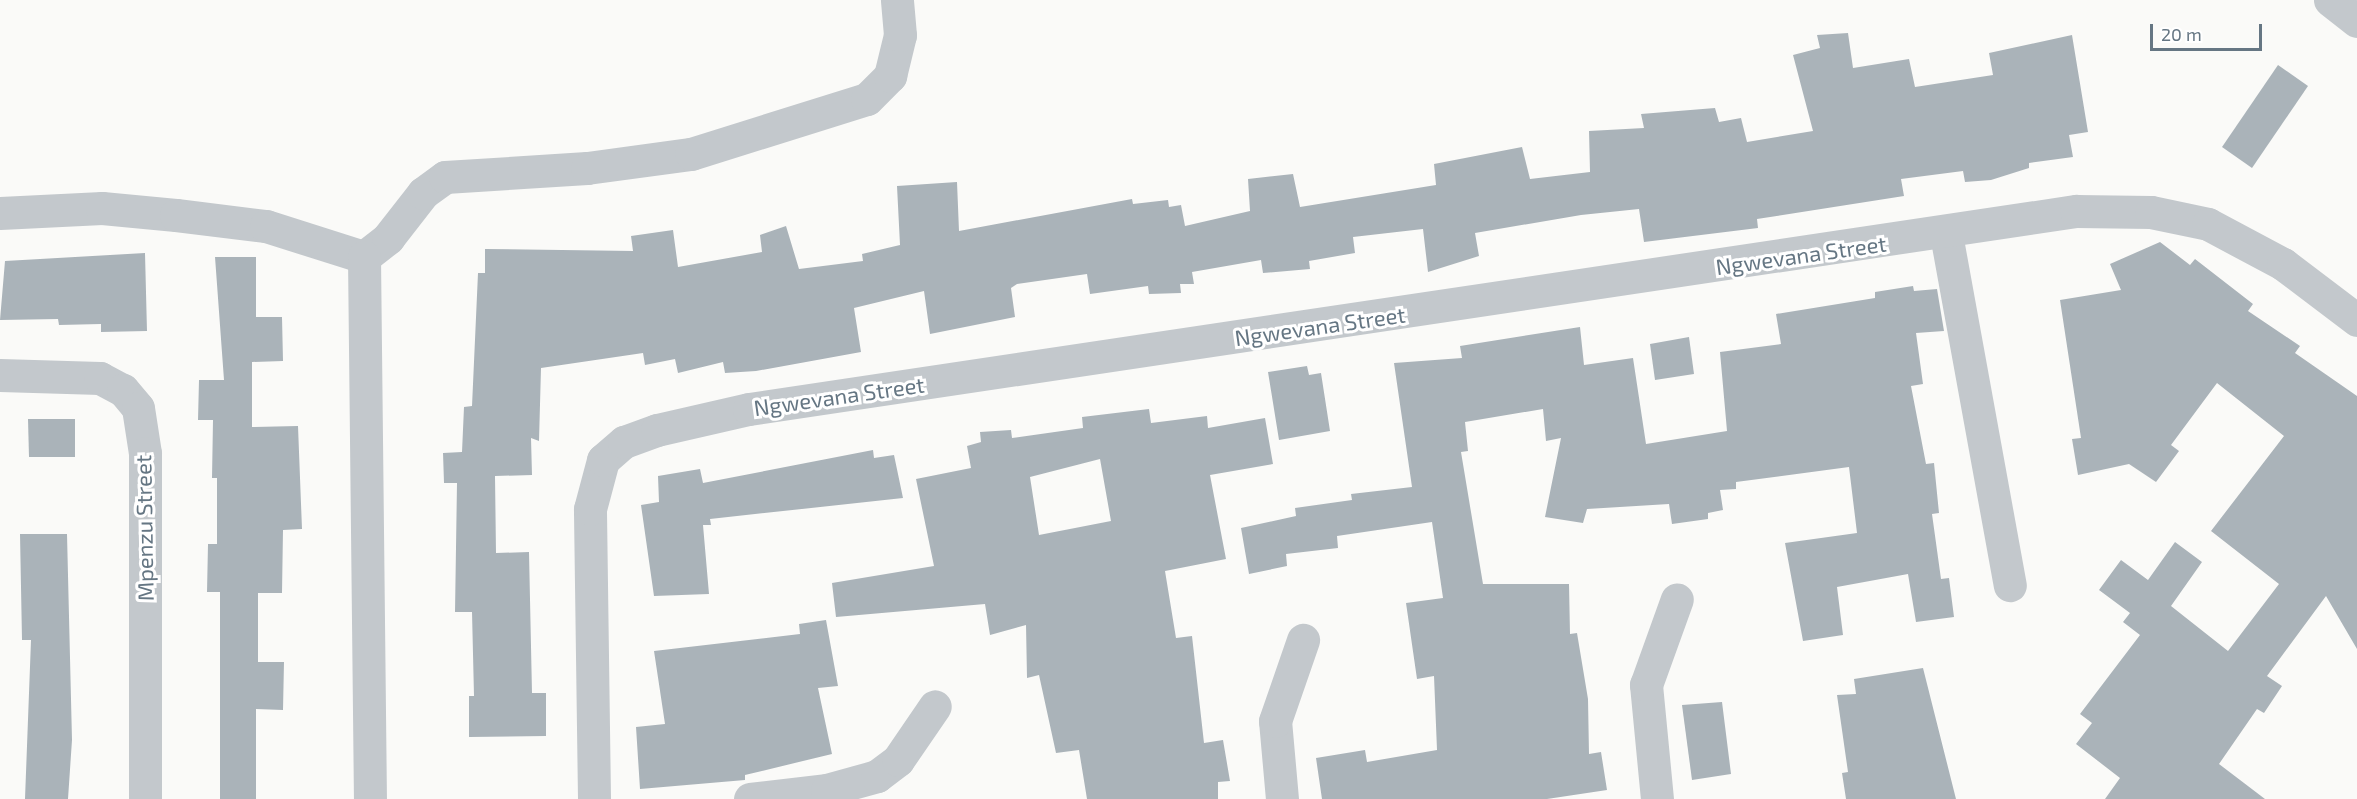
<!DOCTYPE html>
<style>
body{margin:0}
#map{position:relative;width:2357px;height:799px;overflow:hidden;background:#fafaf8;font-family:"Exo 2",sans-serif}
div>[style]{position:absolute}
.building>*{inset:0;background:#aab3b9}
.minor>*{height:33px;margin:-16.5px;padding:0 16.5px;transform-origin:16.5px;border-radius:16.5px;background:#c3c8cc}
span{translate:-50% -50%;white-space:nowrap;text-align:center;line-height:1.15;-webkit-text-stroke:6px #fff;paint-order:stroke}
.street-label{font-size:22px;color:#657683}
.scale{position:absolute;left:2150px;top:24px;width:112px;height:27px;box-sizing:border-box;border:3px solid #657683;border-top:0;padding-left:8px;font-size:18px;line-height:21px;white-space:nowrap;color:#657683;-webkit-text-stroke:4px #fff;paint-order:stroke}
</style>
<div id="map">
<div class="building">
<i style="clip-path:polygon(1848px 33px,1853px 68px,1909px 59px,1915px 87px,1993px 75px,1989px 53px,2072px 35px,2088px 132px,2069px 135px,2073px 157px,2029px 163px,2029px 168px,1991px 180px,1965px 182px,1963px 171px,1901px 179px,1904px 196px,1757px 219px,1758px 228px,1644px 242px,1639px 209px,1581px 215px,1475px 233px,1479px 256px,1428px 272px,1423px 229px,1353px 237px,1355px 253px,1309px 261px,1310px 269px,1263px 273px,1261px 260px,1192px 272px,1194px 284px,1180px 284px,1181px 293px,1149px 294px,1148px 286px,1090px 294px,1087px 274px,1017px 284px,1011px 288px,1015px 317px,930px 334px,924px 291px,854px 308px,861px 352px,756px 371px,725px 373px,723px 362px,678px 373px,675px 359px,645px 365px,643px 353px,541px 368px,539px 441px,531px 438px,532px 475px,495px 476px,496px 553px,529px 552px,532px 693px,546px 693px,546px 736px,469px 737px,469px 696px,474px 696px,472px 612px,455px 612px,457px 483px,444px 483px,443px 453px,462px 452px,464px 407px,472px 406px,478px 273px,485px 273px,485px 249px,633px 251px,631px 236px,673px 230px,678px 267px,762px 252px,760px 235px,786px 226px,799px 269px,863px 261px,862px 254px,900px 245px,897px 186px,957px 182px,959px 231px,1132px 199px,1133px 204px,1168px 200px,1169px 207px,1181px 205px,1185px 226px,1250px 211px,1248px 179px,1293px 174px,1300px 207px,1436px 185px,1434px 164px,1522px 147px,1530px 179px,1590px 172px,1589px 131px,1644px 128px,1641px 114px,1715px 108px,1719px 122px,1741px 118px,1747px 142px,1813px 131px,1793px 55px,1820px 48px,1817px 35px)"></i>
<i style="clip-path:polygon(2278px 65px,2308px 86px,2252px 168px,2222px 147px)"></i>
<i style="clip-path:polygon(2160px 242px,2190px 265px,2195px 259px,2253px 304px,2248px 311px,2300px 346px,2295px 353px,2357px 396px,2357px 649px,2326px 596px,2267px 676px,2282px 686px,2264px 713px,2257px 709px,2219px 764px,2265px 799px,2105px 799px,2120px 778px,2076px 744px,2092px 723px,2080px 714px,2140px 635px,2123px 622px,2130px 613px,2099px 590px,2121px 560px,2148px 580px,2175px 542px,2202px 562px,2171px 606px,2228px 651px,2279px 584px,2211px 531px,2284px 436px,2217px 383px,2171px 445px,2179px 451px,2156px 482px,2129px 464px,2078px 475px,2072px 439px,2081px 438px,2060px 300px,2121px 290px,2110px 264px)"></i>
<i style="clip-path:polygon(145px 253px,147px 331px,101px 332px,101px 324px,59px 325px,58px 319px,0 320px,5px 261px)"></i>
<i style="clip-path:polygon(215px 257px,256px 257px,256px 317px,282px 317px,283px 361px,252px 362px,252px 427px,298px 426px,302px 529px,283px 530px,282px 593px,258px 593px,258px 662px,284px 662px,283px 710px,256px 709px,256px 799px,220px 799px,220px 592px,207px 592px,208px 544px,217px 544px,217px 478px,212px 478px,213px 420px,198px 420px,199px 380px,224px 380px)"></i>
<i style="clip-path:polygon(1913px 286px,1914px 291px,1937px 289px,1944px 331px,1916px 333px,1923px 384px,1911px 386px,1926px 464px,1934px 463px,1939px 513px,1932px 514px,1941px 579px,1949px 578px,1954px 617px,1916px 622px,1908px 574px,1837px 587px,1843px 635px,1803px 641px,1785px 543px,1857px 533px,1849px 467px,1736px 482px,1736px 489px,1720px 490px,1723px 510px,1708px 513px,1708px 519px,1672px 524px,1669px 504px,1587px 509px,1583px 523px,1545px 517px,1561px 438px,1546px 441px,1543px 409px,1465px 422px,1468px 451px,1461px 452px,1483px 584px,1569px 584px,1570px 634px,1577px 633px,1588px 699px,1589px 754px,1601px 752px,1607px 790px,1547px 799px,1322px 799px,1316px 758px,1365px 750px,1367px 762px,1437px 750px,1434px 676px,1417px 679px,1406px 603px,1443px 598px,1432px 522px,1337px 536px,1338px 548px,1286px 554px,1287px 566px,1249px 574px,1241px 528px,1296px 516px,1295px 508px,1352px 500px,1351px 494px,1412px 487px,1394px 363px,1462px 358px,1460px 346px,1580px 327px,1584px 365px,1633px 358px,1646px 444px,1727px 431px,1720px 352px,1781px 344px,1776px 314px,1875px 298px,1875px 292px)"></i>
<i style="clip-path:polygon(1689px 337px,1694px 374px,1655px 380px,1650px 344px)"></i>
<i style="clip-path:polygon(1307px 366px,1309px 375px,1321px 373px,1330px 431px,1279px 440px,1268px 372px)"></i>
<i style="clip-path:polygon(evenodd,1149px 409px,1151px 423px,1207px 416px,1208px 428px,1265px 418px,1273px 464px,1210px 475px,1226px 559px,1165px 571px,1176px 638px,1192px 636px,1204px 743px,1223px 740px,1230px 781px,1218px 782px,1218px 799px,1087px 799px,1079px 750px,1056px 753px,1039px 675px,1027px 678px,1026px 625px,990px 635px,985px 604px,836px 617px,832px 583px,934px 566px,916px 479px,971px 468px,967px 446px,981px 442px,980px 432px,1011px 430px,1012px 438px,1083px 428px,1082px 417px,1149px 409px,1100px 459px,1111px 521px,1039px 535px,1030px 477px,1100px 459px)"></i>
<i style="clip-path:polygon(28px 419px,75px 419px,75px 457px,29px 457px)"></i>
<i style="clip-path:polygon(873px 450px,874px 458px,894px 455px,903px 498px,710px 519px,711px 525px,703px 525px,709px 594px,654px 596px,641px 505px,659px 502px,658px 476px,700px 469px,703px 483px)"></i>
<i style="clip-path:polygon(20px 534px,67px 534px,72px 740px,68px 799px,25px 799px,31px 640px,22px 640px)"></i>
<i style="clip-path:polygon(826px 620px,838px 686px,818px 688px,832px 754px,745px 775px,745px 780px,640px 789px,636px 727px,665px 724px,654px 651px,800px 634px,799px 624px)"></i>
<i style="clip-path:polygon(1923px 668px,1956px 799px,1846px 799px,1842px 773px,1848px 772px,1837px 695px,1856px 694px,1854px 679px)"></i>
<i style="clip-path:polygon(1722px 702px,1731px 774px,1692px 780px,1682px 705px)"></i>
</div>
<div class="minor">
<i style="left:2330px;top:0;width:34px;rotate:38deg"></i>
<i style="left:0;top:213px;width:102px;rotate:-2.8deg"></i>
<i style="left:102px;top:208px;width:74px;rotate:5.4deg"></i>
<i style="left:176px;top:215px;width:91px;rotate:7deg"></i>
<i style="left:266px;top:226px;width:103px;rotate:17.6deg"></i>
<i style="left:1946px;top:234px;width:357px;rotate:79.7deg"></i>
<i style="left:364px;top:257px;width:31px;rotate:-38deg"></i>
<i style="left:388px;top:238px;width:57px;rotate:-52.1deg"></i>
<i style="left:423px;top:193px;width:27px;rotate:-36deg"></i>
<i style="left:445px;top:177px;width:142px;rotate:-3.6deg"></i>
<i style="left:587px;top:168px;width:105px;rotate:-7.7deg"></i>
<i style="left:691px;top:154px;width:184px;rotate:-17.4deg"></i>
<i style="left:867px;top:99px;width:33px;rotate:-45deg"></i>
<i style="left:890px;top:76px;width:42px;rotate:-76.3deg"></i>
<i style="left:900px;top:35px;width:35px;rotate:-95deg"></i>
<i style="left:364px;top:257px;width:542px;rotate:89.37deg"></i>
<i style="left:0;top:375px;width:100px;rotate:1.7deg"></i>
<i style="left:100px;top:378px;width:26px;rotate:28deg"></i>
<i style="left:123px;top:390px;width:23px;rotate:50deg"></i>
<i style="left:138px;top:408px;width:46px;rotate:81.2deg"></i>
<i style="left:145px;top:453px;width:346px;rotate:90deg"></i>
<i style="left:594px;top:799px;width:290px;rotate:-90.8deg"></i>
<i style="left:590px;top:509px;width:51px;rotate:-75.1deg"></i>
<i style="left:603px;top:460px;width:28px;rotate:-41deg"></i>
<i style="left:624px;top:442px;width:35px;rotate:-20deg"></i>
<i style="left:657px;top:430px;width:94px;rotate:-12.9deg"></i>
<i style="left:749px;top:409px;width:1342px;rotate:-8.49deg"></i>
<i style="left:2076px;top:211px;width:75px;rotate:0.8deg"></i>
<i style="left:2151px;top:212px;width:58px;rotate:11.9deg"></i>
<i style="left:2208px;top:224px;width:85px;rotate:28.1deg"></i>
<i style="left:2283px;top:264px;width:93px;rotate:37.1deg"></i>
<i style="left:750px;top:799px;width:78px;rotate:-6.7deg"></i>
<i style="left:827px;top:790px;width:52px;rotate:-15.6deg"></i>
<i style="left:877px;top:776px;width:26px;rotate:-37deg"></i>
<i style="left:898px;top:760px;width:65px;rotate:-55.6deg"></i>
<i style="left:1282px;top:799px;width:78px;rotate:-95.1deg"></i>
<i style="left:1275px;top:721px;width:86px;rotate:-70.9deg"></i>
<i style="left:1657px;top:799px;width:115px;rotate:-95.5deg"></i>
<i style="left:1646px;top:685px;width:91px;rotate:-70.2deg"></i>
</div>
<div class="street-label">
<span style="left:1801px;top:255px;rotate:-8deg">Ngwevana Street</span>
<span style="left:1320px;top:326px;rotate:-8deg">Ngwevana Street</span>
<span style="left:839px;top:396px;rotate:-8deg">Ngwevana Street</span>
<span style="left:144px;top:528px;rotate:-91deg">Mpenzu Street</span>
</div>
<div class="scale">20 m</div>
</div>
